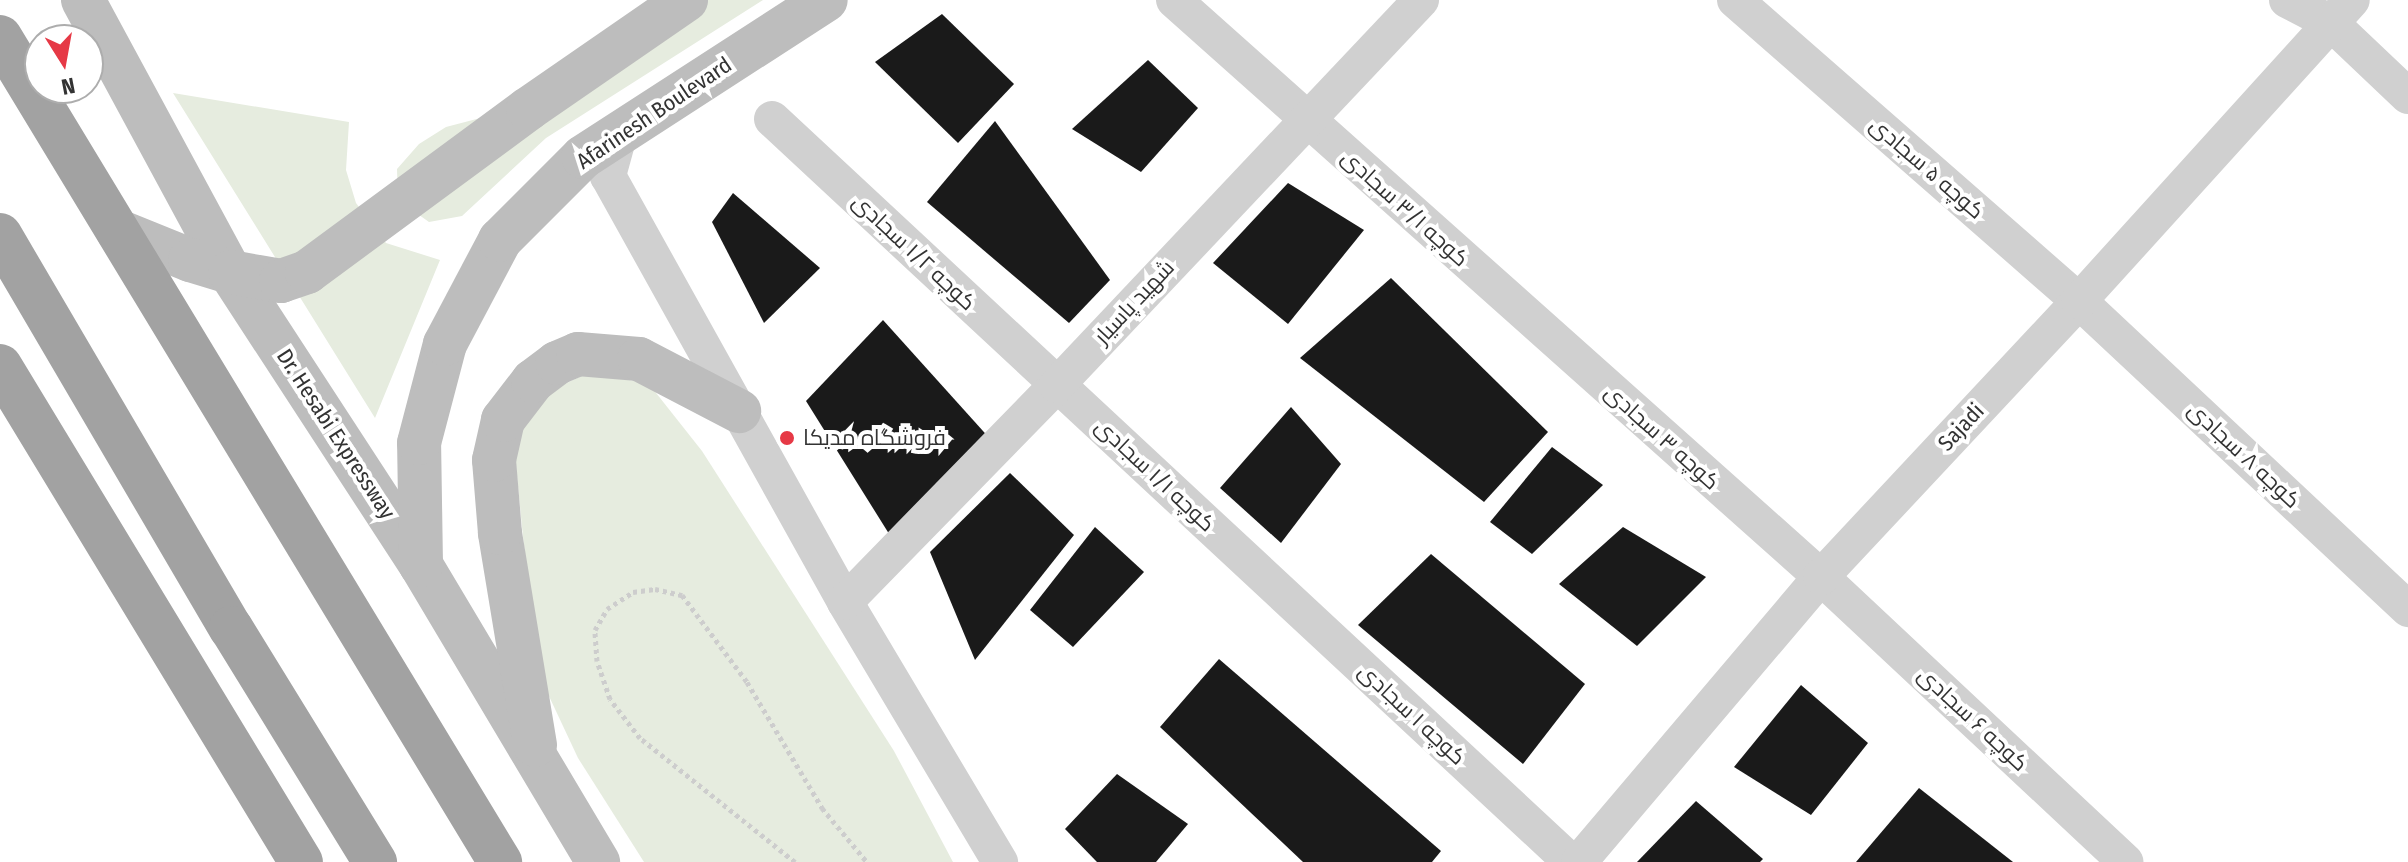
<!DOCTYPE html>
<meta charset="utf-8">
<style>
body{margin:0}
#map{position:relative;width:2408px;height:862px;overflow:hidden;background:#fff;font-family:"Fira Sans Condensed",Cairo,sans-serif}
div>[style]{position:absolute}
.green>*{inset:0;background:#e6ecdf}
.building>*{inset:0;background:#1a1a1a}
.path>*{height:5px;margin-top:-2.5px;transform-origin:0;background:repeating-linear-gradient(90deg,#cdcdcd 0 4px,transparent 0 8px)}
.minor>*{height:36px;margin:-18px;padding:0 18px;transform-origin:18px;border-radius:18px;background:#d0d0d0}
.secondary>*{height:44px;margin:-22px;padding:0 22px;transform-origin:22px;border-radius:22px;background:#bdbdbd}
.trunk>*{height:44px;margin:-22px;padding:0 22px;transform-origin:22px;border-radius:22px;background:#a2a2a2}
.dots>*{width:22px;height:22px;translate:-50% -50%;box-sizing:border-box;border:4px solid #fff;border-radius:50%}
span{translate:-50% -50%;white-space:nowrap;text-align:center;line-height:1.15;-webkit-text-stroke:8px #fff;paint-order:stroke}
.street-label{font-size:22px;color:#333}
.poi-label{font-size:22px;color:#333}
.left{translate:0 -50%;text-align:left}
.north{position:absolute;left:24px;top:24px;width:80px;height:80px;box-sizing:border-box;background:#fff;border:2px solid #adadad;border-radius:50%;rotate:169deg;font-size:22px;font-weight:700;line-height:32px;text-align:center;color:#333}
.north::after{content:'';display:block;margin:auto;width:28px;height:36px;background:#e63946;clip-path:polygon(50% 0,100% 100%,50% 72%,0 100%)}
</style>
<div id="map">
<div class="green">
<i style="clip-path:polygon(694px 0,763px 0,546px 138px,462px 216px,429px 222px,398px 200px,397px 169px,419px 144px,446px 127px,526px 106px)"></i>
<i style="clip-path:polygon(173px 93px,349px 122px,346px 170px,356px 203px,386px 243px,440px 260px,375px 418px)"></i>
<i style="clip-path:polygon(590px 372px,649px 384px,702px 451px,894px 751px,953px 862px,644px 862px,578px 758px,540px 677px,523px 537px,513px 435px,554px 389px)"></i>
</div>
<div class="building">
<i style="clip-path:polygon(942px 14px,1014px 84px,958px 143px,875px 62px)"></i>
<i style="clip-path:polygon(1148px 60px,1198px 108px,1141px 172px,1072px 129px)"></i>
<i style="clip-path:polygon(995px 121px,1110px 280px,1069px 323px,927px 202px)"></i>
<i style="clip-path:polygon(1288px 183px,1364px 230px,1288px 324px,1213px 263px)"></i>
<i style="clip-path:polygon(733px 193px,820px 268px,764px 323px,712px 222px)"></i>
<i style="clip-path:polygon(1391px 278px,1548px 432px,1484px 502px,1300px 358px)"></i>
<i style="clip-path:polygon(883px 320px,992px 441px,891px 537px,806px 401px)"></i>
<i style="clip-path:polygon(1291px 407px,1341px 464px,1281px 543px,1220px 488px)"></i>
<i style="clip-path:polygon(1552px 447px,1603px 485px,1532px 554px,1490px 522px)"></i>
<i style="clip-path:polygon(1010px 473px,1074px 535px,975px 660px,930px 552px)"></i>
<i style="clip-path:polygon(1095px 527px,1144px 572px,1073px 647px,1030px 610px)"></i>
<i style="clip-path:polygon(1623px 527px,1706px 577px,1637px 646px,1559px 584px)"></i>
<i style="clip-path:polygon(1431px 554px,1585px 684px,1523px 764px,1358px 625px)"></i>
<i style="clip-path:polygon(1219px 659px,1441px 851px,1432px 862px,1303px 862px,1160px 727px)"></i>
<i style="clip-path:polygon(1801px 685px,1868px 743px,1811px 815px,1734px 767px)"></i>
<i style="clip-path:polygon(1117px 774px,1188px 824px,1156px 862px,1097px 862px,1065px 829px)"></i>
<i style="clip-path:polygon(1919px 788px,2013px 862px,1856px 862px)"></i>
<i style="clip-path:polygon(1696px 801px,1763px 859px,1760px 862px,1637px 862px)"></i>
</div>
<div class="path">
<i style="left:795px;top:862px;width:198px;rotate:-141.3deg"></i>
<i style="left:640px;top:738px;width:49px;rotate:-127.6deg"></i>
<i style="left:610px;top:699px;width:40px;rotate:-108.9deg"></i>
<i style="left:597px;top:661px;width:31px;rotate:-94deg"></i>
<i style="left:595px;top:630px;width:24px;rotate:-60deg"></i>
<i style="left:607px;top:609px;width:31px;rotate:-33deg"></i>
<i style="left:633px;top:592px;width:22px;rotate:-8deg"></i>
<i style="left:655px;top:589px;width:28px;rotate:13deg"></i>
<i style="left:682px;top:595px;width:109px;rotate:53.2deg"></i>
<i style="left:747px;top:682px;width:147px;rotate:59.2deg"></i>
<i style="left:822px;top:808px;width:70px;rotate:50.2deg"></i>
</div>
<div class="minor">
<i style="left:1174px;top:0;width:867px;rotate:41.73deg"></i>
<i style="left:1821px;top:577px;width:417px;rotate:43.1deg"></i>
<i style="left:1735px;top:0;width:457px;rotate:41.2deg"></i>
<i style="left:2079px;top:301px;width:451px;rotate:43.1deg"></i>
<i style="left:2287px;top:0;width:50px;rotate:27.6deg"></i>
<i style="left:2331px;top:23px;width:106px;rotate:43.5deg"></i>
<i style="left:772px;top:119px;width:1091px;rotate:42.92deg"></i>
<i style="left:620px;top:132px;width:46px;rotate:105.3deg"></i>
<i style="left:608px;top:176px;width:487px;rotate:60.9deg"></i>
<i style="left:845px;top:602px;width:303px;rotate:59.2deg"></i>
<i style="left:845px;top:602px;width:303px;rotate:-45.7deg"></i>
<i style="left:1057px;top:385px;width:530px;rotate:-46.61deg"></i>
<i style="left:1579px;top:862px;width:374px;rotate:-49.7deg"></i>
<i style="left:1821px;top:577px;width:378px;rotate:-46.9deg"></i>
<i style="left:2079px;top:301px;width:406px;rotate:-47.8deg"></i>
</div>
<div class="secondary">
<i style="left:83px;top:0;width:309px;rotate:61.6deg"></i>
<i style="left:230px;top:272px;width:350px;rotate:56.9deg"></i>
<i style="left:421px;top:565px;width:346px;rotate:59.2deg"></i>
<i style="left:118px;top:231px;width:78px;rotate:21.9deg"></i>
<i style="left:190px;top:260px;width:42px;rotate:16.7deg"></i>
<i style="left:230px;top:272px;width:52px;rotate:10deg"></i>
<i style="left:281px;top:281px;width:28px;rotate:-19deg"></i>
<i style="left:307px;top:272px;width:275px;rotate:-36.4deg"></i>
<i style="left:528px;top:109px;width:192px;rotate:-34.6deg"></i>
<i style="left:421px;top:565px;width:122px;rotate:-90.9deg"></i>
<i style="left:419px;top:443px;width:102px;rotate:-75.3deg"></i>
<i style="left:445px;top:344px;width:118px;rotate:-62.1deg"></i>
<i style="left:500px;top:240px;width:117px;rotate:-45deg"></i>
<i style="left:583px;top:157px;width:289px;rotate:-32.9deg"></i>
<i style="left:535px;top:745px;width:215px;rotate:-99.4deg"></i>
<i style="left:500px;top:533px;width:73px;rotate:-94.7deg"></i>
<i style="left:494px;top:460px;width:41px;rotate:-77.3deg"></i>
<i style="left:503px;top:420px;width:49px;rotate:-52.4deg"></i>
<i style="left:533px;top:381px;width:30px;rotate:-37deg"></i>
<i style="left:557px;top:363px;width:23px;rotate:-23deg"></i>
<i style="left:578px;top:354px;width:61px;rotate:4.7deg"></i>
<i style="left:639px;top:359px;width:113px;rotate:27.5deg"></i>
</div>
<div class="trunk">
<i style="left:0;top:37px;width:965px;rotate:58.78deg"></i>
<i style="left:0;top:235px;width:456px;rotate:59.6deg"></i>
<i style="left:231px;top:628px;width:275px;rotate:58.4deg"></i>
<i style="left:0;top:366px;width:580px;rotate:58.75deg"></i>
</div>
<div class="dots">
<i style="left:787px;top:438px;background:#e63946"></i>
</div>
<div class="street-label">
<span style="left:654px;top:113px;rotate:-34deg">Afarinesh Boulevard</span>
<span style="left:1927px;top:168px;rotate:41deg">کوچه ۵ سجادی</span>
<span style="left:1405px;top:208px;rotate:42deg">کوچه ۳/۱ سجادی</span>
<span style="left:914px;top:252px;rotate:43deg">کوچه ۱/۲ سجادی</span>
<span style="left:1134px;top:302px;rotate:-47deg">شهید پاسیار</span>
<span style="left:1961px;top:427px;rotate:-47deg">Sajadi</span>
<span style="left:336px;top:434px;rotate:57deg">Dr. Hesabi Expressway</span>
<span style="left:1662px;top:437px;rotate:42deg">کوچه ۳ سجادی</span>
<span style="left:2244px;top:455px;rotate:43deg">کوچه ۸ سجادی</span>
<span style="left:1155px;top:475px;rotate:43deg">کوچه ۱/۱ سجادی</span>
<span style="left:1412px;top:714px;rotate:43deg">کوچه ۱ سجادی</span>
<span style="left:1973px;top:719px;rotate:43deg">کوچه ۶ سجادی</span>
</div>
<div class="poi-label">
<span class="left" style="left:803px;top:438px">فروشگاه مدیکا</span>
</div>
<div class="north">N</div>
</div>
